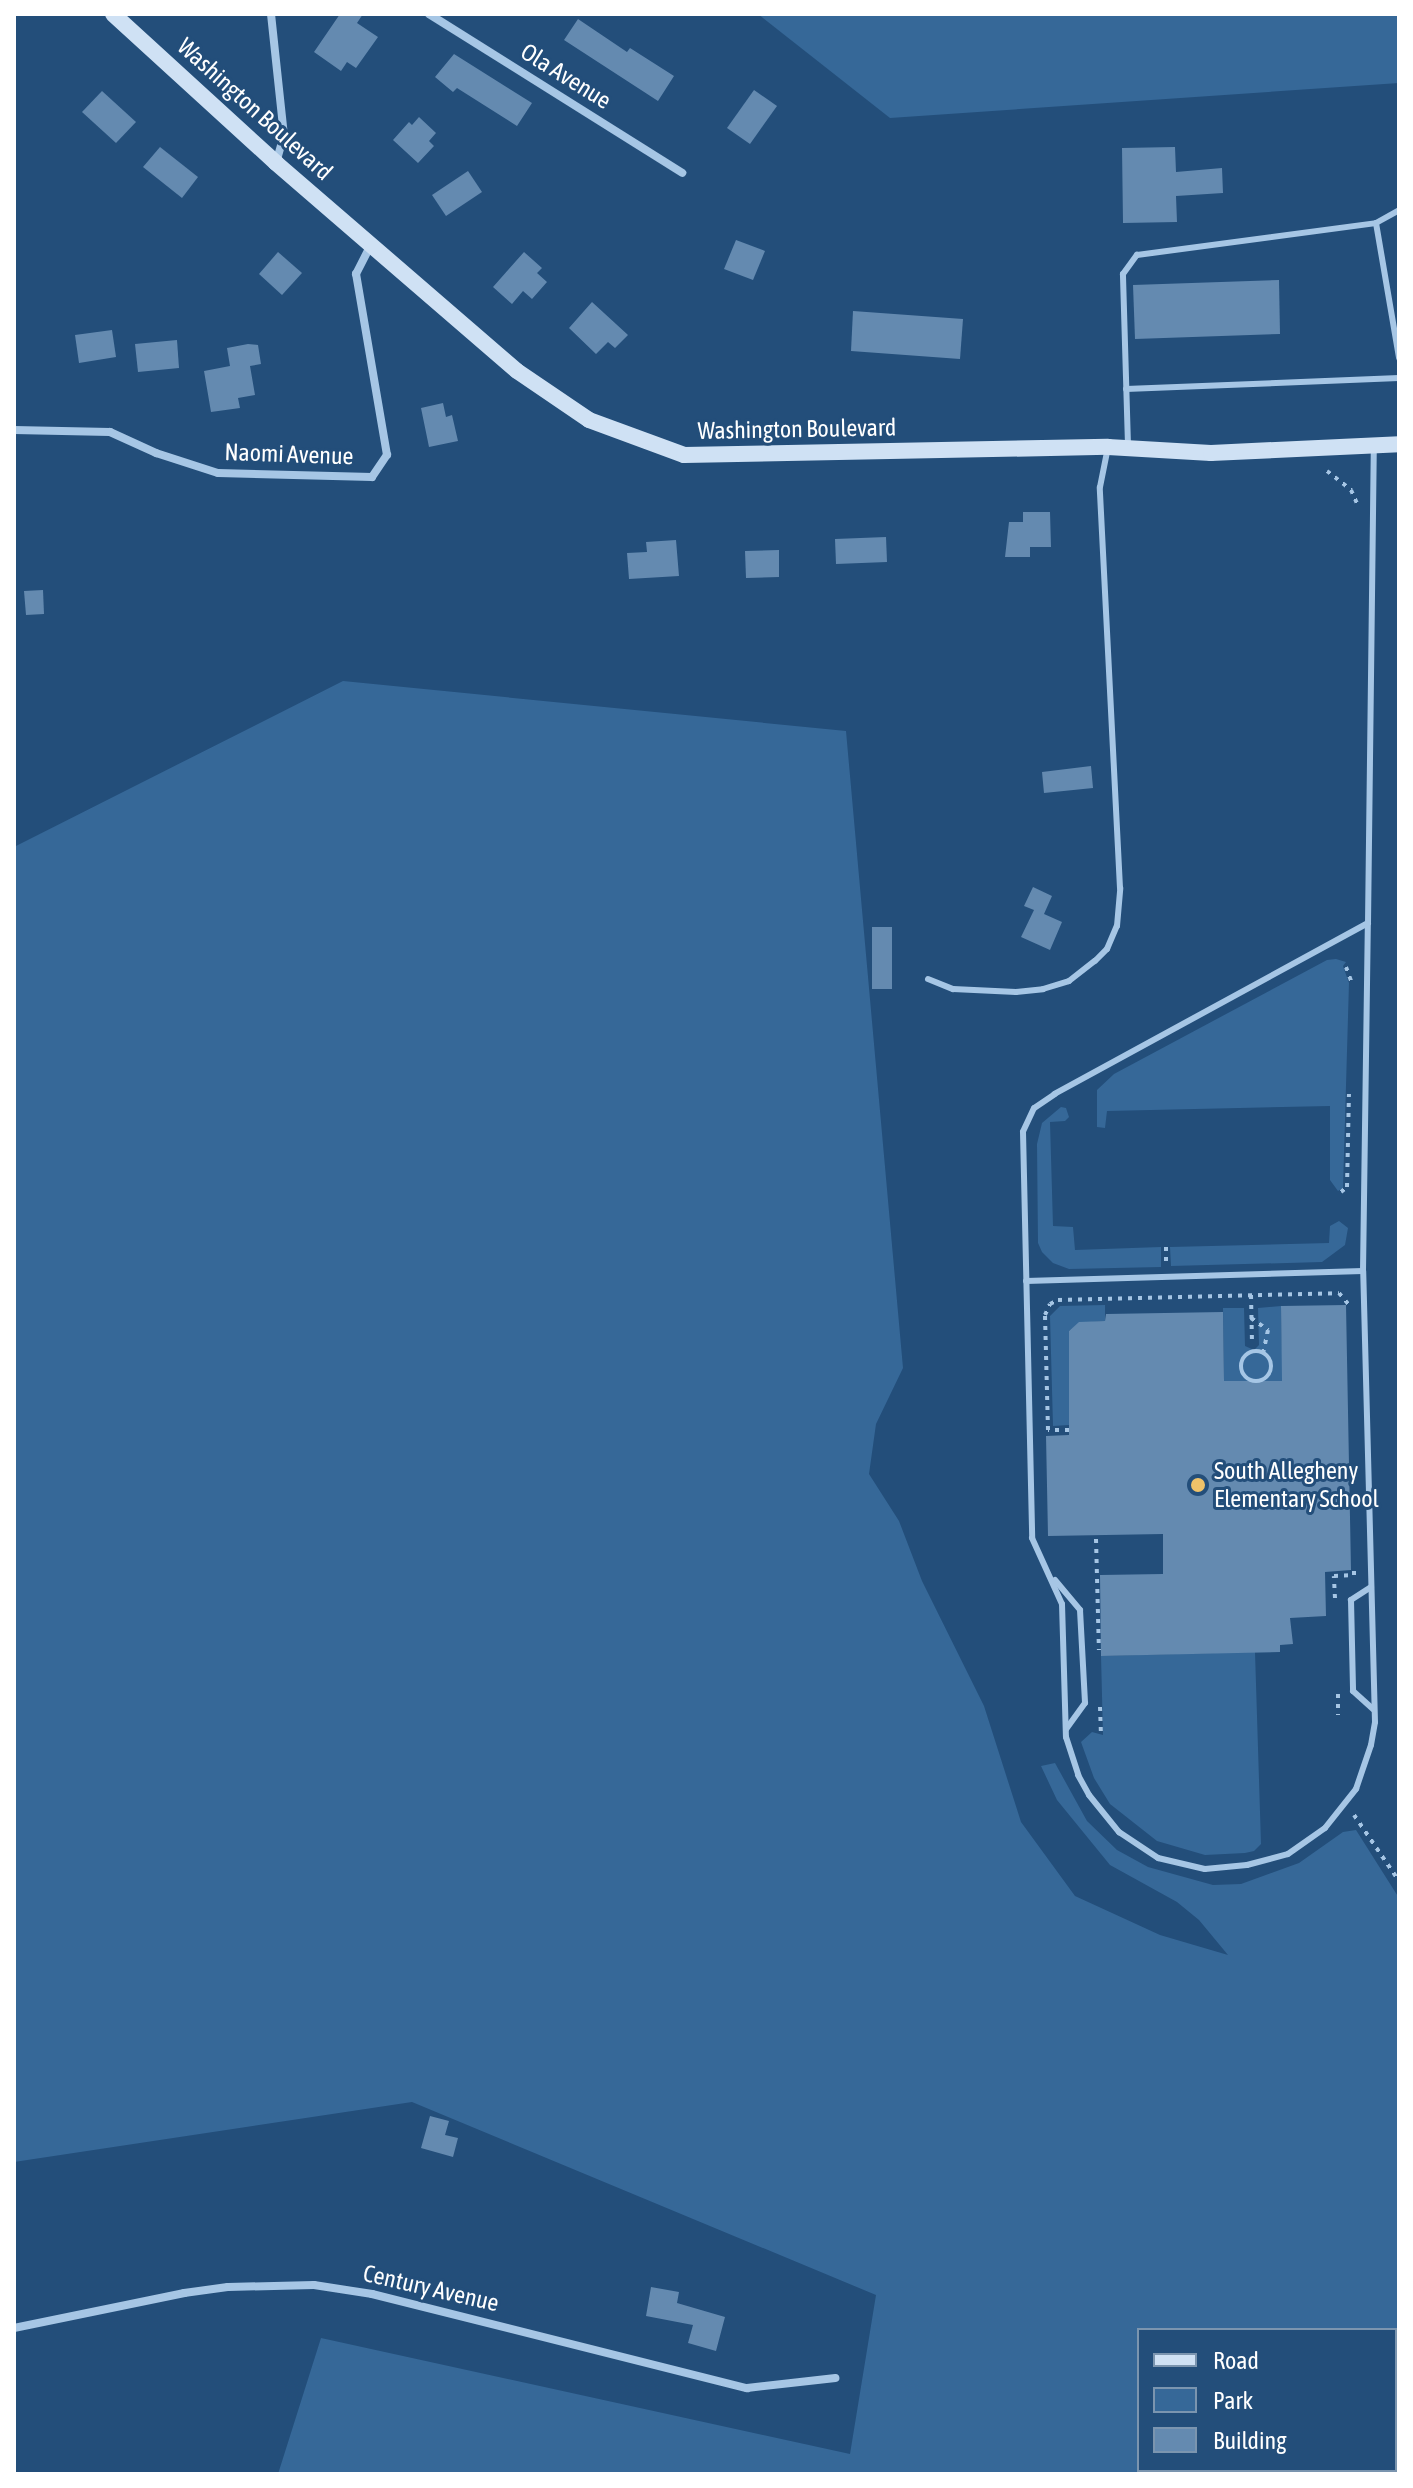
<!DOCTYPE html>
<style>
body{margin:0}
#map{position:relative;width:1413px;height:2488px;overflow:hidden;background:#234e7a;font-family:"Asap Condensed",sans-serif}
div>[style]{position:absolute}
.green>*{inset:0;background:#366898}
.building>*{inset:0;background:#648ab0}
.path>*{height:4px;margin-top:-2px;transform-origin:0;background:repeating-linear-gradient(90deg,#a6c6e5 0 4px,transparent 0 10px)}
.path>.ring{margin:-2px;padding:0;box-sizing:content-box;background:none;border:4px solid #a6c6e5;border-radius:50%}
.lane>*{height:6px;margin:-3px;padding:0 3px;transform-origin:3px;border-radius:3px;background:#a6c6e5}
.street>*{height:8px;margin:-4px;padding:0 4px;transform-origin:4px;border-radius:4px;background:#a6c6e5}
.secondary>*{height:16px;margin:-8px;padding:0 8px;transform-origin:8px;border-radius:8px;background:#cfe1f4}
.dots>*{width:22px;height:22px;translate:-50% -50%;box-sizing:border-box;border:4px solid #234e7a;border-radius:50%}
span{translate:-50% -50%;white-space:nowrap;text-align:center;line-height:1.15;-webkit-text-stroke:6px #234e7a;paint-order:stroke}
.street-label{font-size:24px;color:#fff}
.poi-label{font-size:24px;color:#fff}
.left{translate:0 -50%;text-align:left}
.frame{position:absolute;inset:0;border:16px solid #fff;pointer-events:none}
.legend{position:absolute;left:1137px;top:2328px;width:260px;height:144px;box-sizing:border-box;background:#234e7a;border:2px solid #7b95af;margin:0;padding:10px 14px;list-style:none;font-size:24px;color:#fff}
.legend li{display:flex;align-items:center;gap:16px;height:40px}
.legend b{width:40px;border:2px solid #7b95af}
</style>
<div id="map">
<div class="green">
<i style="clip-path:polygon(758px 14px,1399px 14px,1399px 83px,890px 118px)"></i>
<i style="clip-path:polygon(evenodd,343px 681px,846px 731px,903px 1368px,876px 1424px,869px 1474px,899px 1521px,922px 1581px,984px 1706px,1021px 1822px,1075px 1896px,1160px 1935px,1228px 1955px,1199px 1920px,1177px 1902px,1110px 1865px,1057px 1800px,1041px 1766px,1055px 1763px,1087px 1821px,1117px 1850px,1148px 1867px,1213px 1885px,1241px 1884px,1299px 1863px,1343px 1832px,1356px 1830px,1399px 1898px,1399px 2474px,278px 2474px,321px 2338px,850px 2454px,876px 2295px,412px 2102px,14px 2162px,14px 847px,343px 681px,1139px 2330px,1395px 2330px,1395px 2470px,1139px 2470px,1139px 2330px)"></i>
<i style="clip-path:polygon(1336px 959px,1346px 962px,1343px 966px,1349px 983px,1343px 1188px,1338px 1191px,1330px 1180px,1330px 1106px,1107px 1111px,1105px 1128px,1097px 1127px,1097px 1090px,1114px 1074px,1327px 960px)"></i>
<i style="clip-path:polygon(1061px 1107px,1066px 1108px,1069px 1117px,1065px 1121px,1050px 1122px,1053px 1226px,1073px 1227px,1075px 1250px,1161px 1247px,1161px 1267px,1069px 1269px,1053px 1263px,1042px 1252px,1038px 1243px,1037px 1144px,1042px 1123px)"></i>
<i style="clip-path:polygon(1339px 1221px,1348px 1228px,1345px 1245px,1322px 1262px,1171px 1266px,1170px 1247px,1329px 1243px,1330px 1226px)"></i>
<i style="clip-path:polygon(1105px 1305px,1105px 1321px,1079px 1323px,1069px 1331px,1069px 1425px,1053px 1426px,1050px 1316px,1060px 1306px)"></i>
<i style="clip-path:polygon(1281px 1306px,1283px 1396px,1224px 1381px,1223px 1308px,1244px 1308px,1245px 1346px,1254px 1350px,1259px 1345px,1258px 1308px)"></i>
<i style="clip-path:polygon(1255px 1652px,1261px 1844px,1254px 1851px,1245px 1853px,1205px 1855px,1157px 1841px,1110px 1804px,1094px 1778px,1081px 1742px,1092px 1732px,1103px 1735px,1101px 1656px)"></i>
</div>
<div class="building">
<i style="clip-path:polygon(340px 14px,363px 14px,357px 23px,378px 37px,356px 68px,347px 62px,341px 71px,314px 52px)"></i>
<i style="clip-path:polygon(578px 19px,627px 52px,630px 48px,674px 76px,658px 101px,564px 40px)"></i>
<i style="clip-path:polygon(454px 54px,532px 103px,517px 126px,457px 88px,453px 92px,435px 77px)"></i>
<i style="clip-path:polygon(754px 90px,777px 106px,750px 144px,727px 128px)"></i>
<i style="clip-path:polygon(102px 91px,136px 122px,116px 143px,82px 112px)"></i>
<i style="clip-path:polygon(419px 117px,436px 133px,429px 141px,434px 146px,418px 163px,393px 140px,409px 122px,412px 125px)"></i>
<i style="clip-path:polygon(160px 147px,198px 177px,182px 198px,143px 167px)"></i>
<i style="clip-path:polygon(1175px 147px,1176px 172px,1222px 168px,1223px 193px,1176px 196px,1177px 222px,1123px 223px,1122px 148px)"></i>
<i style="clip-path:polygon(468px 171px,482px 192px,446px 216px,432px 195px)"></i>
<i style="clip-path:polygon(736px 240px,765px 251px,753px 280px,724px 269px)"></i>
<i style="clip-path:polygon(278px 252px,302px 273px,282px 295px,259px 274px)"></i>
<i style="clip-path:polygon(524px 252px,542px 268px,537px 273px,547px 282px,532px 299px,523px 291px,512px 304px,493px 287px)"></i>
<i style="clip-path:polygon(1279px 280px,1280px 334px,1135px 339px,1133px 285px)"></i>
<i style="clip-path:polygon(592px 302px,628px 335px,615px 348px,608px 342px,596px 354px,569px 328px)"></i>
<i style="clip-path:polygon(853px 311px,963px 319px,960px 359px,851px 351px)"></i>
<i style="clip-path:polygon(112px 330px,116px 357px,79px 363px,75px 335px)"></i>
<i style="clip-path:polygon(177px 340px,179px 368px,138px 372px,135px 344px)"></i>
<i style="clip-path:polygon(248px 344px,258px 345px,261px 364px,250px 366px,255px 395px,238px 398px,240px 408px,211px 412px,204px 371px,230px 366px,227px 348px)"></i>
<i style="clip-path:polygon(443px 403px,446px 417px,452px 415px,458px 441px,429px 447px,421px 408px)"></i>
<i style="clip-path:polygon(1023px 512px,1050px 512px,1051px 547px,1030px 547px,1030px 557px,1005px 557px,1009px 522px,1023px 522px)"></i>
<i style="clip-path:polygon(886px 537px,887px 562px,836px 564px,835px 539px)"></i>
<i style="clip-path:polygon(676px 540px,679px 576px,629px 579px,627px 553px,647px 552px,646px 542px)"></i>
<i style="clip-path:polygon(779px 550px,779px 577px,746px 578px,745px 551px)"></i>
<i style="clip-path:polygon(43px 590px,44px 614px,26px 615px,24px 591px)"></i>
<i style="clip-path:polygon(1091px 766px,1093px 788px,1044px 793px,1042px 772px)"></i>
<i style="clip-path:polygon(1033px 887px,1052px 896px,1044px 914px,1062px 922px,1050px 950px,1021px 937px,1034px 910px,1024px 906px)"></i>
<i style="clip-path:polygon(872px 927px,892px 927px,892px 989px,872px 989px)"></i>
<i style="clip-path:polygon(1346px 1305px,1351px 1570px,1325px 1572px,1326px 1616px,1290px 1618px,1293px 1644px,1280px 1645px,1280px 1652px,1101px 1656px,1100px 1575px,1163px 1574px,1163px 1534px,1048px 1536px,1046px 1436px,1069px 1435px,1069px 1331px,1079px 1322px,1105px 1321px,1106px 1314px,1223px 1312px,1224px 1381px,1282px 1381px,1281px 1306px)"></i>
<i style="clip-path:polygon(430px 2116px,449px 2121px,445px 2135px,458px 2138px,453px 2157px,421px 2148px)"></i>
<i style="clip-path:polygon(651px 2287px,679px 2292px,677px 2303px,725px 2317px,716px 2351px,688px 2343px,693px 2325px,646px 2316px)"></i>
</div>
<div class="path">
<i style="left:1327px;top:471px;width:31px;rotate:38deg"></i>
<i style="left:1351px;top:490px;width:17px;rotate:66deg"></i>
<i style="left:1346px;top:967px;width:15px;rotate:70deg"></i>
<i style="left:1341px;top:1192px;width:8px;rotate:-40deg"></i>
<i style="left:1347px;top:1187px;width:93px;rotate:-88.8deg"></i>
<i style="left:1166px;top:1247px;width:18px;rotate:90deg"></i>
<i style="left:1251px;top:1295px;width:47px;rotate:88.8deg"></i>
<i style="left:1251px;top:1318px;width:21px;rotate:35deg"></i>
<i style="left:1268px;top:1330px;width:25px;rotate:102deg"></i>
<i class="ring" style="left:1241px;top:1351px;width:26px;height:26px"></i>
<i style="left:1069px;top:1430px;width:21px;rotate:180deg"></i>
<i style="left:1048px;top:1430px;width:115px;rotate:-91.5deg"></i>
<i style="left:1045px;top:1315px;width:12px;rotate:-66deg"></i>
<i style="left:1050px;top:1304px;width:9px;rotate:-27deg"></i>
<i style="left:1058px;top:1300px;width:281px;rotate:-1.4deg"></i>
<i style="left:1339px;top:1293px;width:16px;rotate:50deg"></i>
<i style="left:1096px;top:1539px;width:111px;rotate:88.5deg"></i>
<i style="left:1335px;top:1598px;width:22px;rotate:-93deg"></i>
<i style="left:1334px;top:1576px;width:20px;rotate:-3deg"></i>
<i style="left:1354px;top:1575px;width:6px;rotate:-90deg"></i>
<i style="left:1338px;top:1694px;width:21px;rotate:90deg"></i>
<i style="left:1100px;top:1707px;width:25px;rotate:88deg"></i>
<i style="left:1354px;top:1815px;width:80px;rotate:55.7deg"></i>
</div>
<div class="lane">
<i style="left:1376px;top:223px;width:137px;rotate:80.3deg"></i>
<i style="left:1126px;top:389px;width:273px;rotate:-2.3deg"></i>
<i style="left:1128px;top:445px;width:171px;rotate:-91.7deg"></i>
<i style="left:1123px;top:274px;width:24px;rotate:-54deg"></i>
<i style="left:1137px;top:255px;width:241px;rotate:-7.6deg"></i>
<i style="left:1376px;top:223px;width:26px;rotate:-29deg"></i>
<i style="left:1368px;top:923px;width:357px;rotate:151.4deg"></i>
<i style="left:1055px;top:1094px;width:25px;rotate:146deg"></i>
<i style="left:1034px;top:1108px;width:26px;rotate:115deg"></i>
<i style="left:1023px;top:1132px;width:406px;rotate:88.7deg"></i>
<i style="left:1032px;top:1538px;width:72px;rotate:65.6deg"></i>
<i style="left:1062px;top:1604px;width:133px;rotate:88.3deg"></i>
<i style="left:1066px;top:1737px;width:40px;rotate:72deg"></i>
<i style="left:1078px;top:1775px;width:23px;rotate:61deg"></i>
<i style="left:1089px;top:1795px;width:48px;rotate:51deg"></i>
<i style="left:1119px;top:1832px;width:47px;rotate:33.7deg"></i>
<i style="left:1158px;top:1858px;width:48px;rotate:13.2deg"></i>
<i style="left:1205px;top:1869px;width:42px;rotate:-5.4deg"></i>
<i style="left:1247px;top:1865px;width:42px;rotate:-15deg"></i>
<i style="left:1288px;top:1854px;width:45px;rotate:-35.1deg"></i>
<i style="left:1325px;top:1828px;width:50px;rotate:-51.5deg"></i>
<i style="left:1356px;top:1789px;width:46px;rotate:-71.2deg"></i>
<i style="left:1371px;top:1745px;width:23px;rotate:-80deg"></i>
<i style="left:1375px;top:1722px;width:451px;rotate:-91.5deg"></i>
<i style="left:1363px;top:1271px;width:348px;rotate:-89.2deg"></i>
<i style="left:1368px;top:923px;width:474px;rotate:-89.3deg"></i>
<i style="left:928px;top:979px;width:27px;rotate:22deg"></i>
<i style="left:953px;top:989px;width:63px;rotate:2.7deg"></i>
<i style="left:1016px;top:992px;width:27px;rotate:-6deg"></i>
<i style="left:1043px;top:989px;width:27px;rotate:-17deg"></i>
<i style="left:1069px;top:981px;width:33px;rotate:-38deg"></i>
<i style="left:1095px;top:961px;width:17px;rotate:-45deg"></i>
<i style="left:1107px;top:949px;width:25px;rotate:-67deg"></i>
<i style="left:1117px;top:926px;width:38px;rotate:-85deg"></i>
<i style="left:1120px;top:888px;width:401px;rotate:-92.9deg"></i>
<i style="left:1100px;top:487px;width:41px;rotate:-78.7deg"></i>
<i style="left:1026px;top:1281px;width:337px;rotate:-1.7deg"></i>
<i style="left:1055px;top:1580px;width:39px;rotate:50deg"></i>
<i style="left:1080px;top:1610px;width:93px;rotate:86.9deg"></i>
<i style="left:1085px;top:1703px;width:32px;rotate:126deg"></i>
<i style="left:1371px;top:1587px;width:24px;rotate:147deg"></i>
<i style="left:1351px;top:1600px;width:91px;rotate:88.7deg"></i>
<i style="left:1353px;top:1691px;width:28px;rotate:42deg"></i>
</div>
<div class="street">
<i style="left:271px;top:14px;width:122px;rotate:83.9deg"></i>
<i style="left:284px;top:135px;width:29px;rotate:106deg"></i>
<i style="left:429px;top:14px;width:299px;rotate:32.1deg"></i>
<i style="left:14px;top:430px;width:96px;rotate:1.2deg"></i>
<i style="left:110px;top:432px;width:51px;rotate:24.5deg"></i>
<i style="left:156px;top:453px;width:65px;rotate:17.9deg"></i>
<i style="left:218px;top:473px;width:154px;rotate:1.5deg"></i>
<i style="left:372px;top:477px;width:27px;rotate:-56deg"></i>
<i style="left:387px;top:455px;width:184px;rotate:-99.7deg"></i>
<i style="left:356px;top:274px;width:35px;rotate:-63deg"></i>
<i style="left:14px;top:2328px;width:174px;rotate:-11.6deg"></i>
<i style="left:184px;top:2293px;width:44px;rotate:-7.8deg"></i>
<i style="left:228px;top:2287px;width:86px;rotate:-1.3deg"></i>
<i style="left:314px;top:2285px;width:59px;rotate:8.8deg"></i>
<i style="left:372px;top:2294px;width:387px;rotate:14.1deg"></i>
<i style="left:747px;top:2388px;width:89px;rotate:-6.5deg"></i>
</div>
<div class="secondary">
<i style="left:113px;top:14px;width:221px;rotate:42.4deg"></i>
<i style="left:276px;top:163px;width:318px;rotate:40.8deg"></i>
<i style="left:517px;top:371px;width:87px;rotate:34.2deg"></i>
<i style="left:589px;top:420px;width:101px;rotate:20.2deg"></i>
<i style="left:684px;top:455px;width:424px;rotate:-1.1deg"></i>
<i style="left:1108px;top:447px;width:103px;rotate:3.3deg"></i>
<i style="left:1211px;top:453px;width:188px;rotate:-2.7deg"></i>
</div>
<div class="dots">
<i style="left:1198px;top:1485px;background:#efc269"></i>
</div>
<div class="street-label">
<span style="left:566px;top:76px;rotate:32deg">Ola Avenue</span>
<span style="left:255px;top:109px;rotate:42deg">Washington Boulevard</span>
<span style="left:797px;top:429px;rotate:-1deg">Washington Boulevard</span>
<span style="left:289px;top:454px;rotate:2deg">Naomi Avenue</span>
<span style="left:431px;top:2288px;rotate:13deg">Century Avenue</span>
</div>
<div class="poi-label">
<span class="left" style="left:1214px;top:1485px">South Allegheny<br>Elementary School</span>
</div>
<div class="frame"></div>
<ul class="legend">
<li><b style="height:10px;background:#cfe1f4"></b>Road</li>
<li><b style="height:22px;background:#366898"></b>Park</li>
<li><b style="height:22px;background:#648ab0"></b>Building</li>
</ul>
</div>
